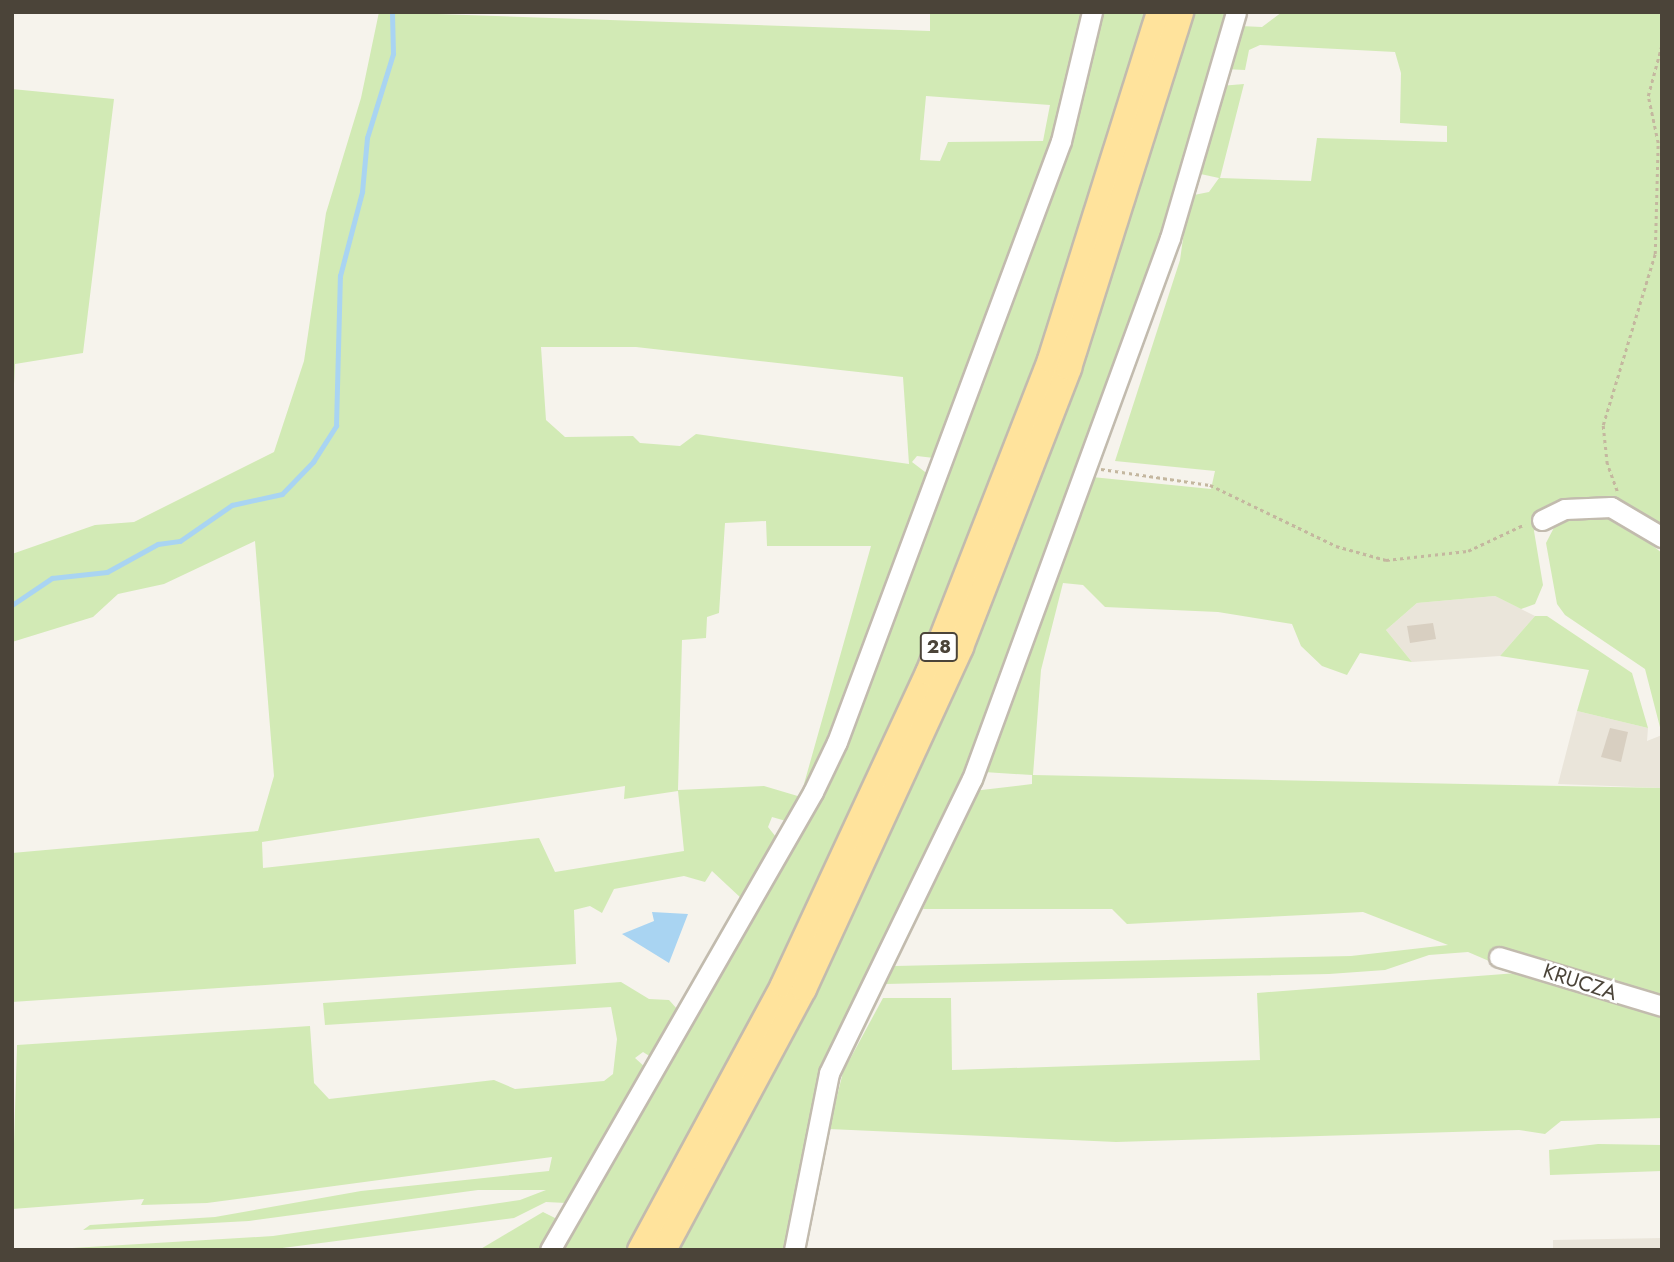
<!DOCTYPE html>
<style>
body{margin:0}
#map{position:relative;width:1674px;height:1262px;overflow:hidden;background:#f6f3ec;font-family:Jost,sans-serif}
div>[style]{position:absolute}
.residential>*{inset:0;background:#eae5da}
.green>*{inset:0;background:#d2eab5}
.water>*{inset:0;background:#a9d4f2}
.stream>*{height:4.5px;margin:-2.25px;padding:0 2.25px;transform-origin:2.25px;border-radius:2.25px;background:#a9d4f2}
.building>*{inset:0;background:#d8cfc1}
.path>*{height:2.5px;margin-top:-1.25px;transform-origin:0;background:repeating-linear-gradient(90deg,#c4b79f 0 3.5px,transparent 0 7px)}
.roads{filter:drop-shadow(2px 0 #c2bbae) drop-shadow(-2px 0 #c2bbae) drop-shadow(0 2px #c2bbae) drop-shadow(0 -2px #c2bbae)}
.minor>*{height:19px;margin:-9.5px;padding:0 9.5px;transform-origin:9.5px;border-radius:9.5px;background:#fff}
.major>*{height:24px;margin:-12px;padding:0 12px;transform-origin:12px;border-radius:12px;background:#ffe39c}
span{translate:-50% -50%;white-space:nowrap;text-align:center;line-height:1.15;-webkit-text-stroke:5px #fff;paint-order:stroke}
.shield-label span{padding:2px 5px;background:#fff;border:2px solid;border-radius:5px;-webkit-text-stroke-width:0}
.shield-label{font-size:19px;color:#4b4439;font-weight:700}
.street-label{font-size:21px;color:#4b4439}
.frame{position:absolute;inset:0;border:14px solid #4b4439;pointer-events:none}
</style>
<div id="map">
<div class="residential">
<i style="clip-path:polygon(1495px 596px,1535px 616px,1500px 656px,1412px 662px,1386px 630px,1417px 603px)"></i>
<i style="clip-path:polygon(1577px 711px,1648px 728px,1647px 741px,1662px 735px,1662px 788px,1558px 784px)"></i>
<i style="clip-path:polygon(1662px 1238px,1662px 1250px,1553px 1250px,1553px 1240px)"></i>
</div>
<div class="green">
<i style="clip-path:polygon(evenodd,379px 12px,930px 31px,930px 12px,1084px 12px,1049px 150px,934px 458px,917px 456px,912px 462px,929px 475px,809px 783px,804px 784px,871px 546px,767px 546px,766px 521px,725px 523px,719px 613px,707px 617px,706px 638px,682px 640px,678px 790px,764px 786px,801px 797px,786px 821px,772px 817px,768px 827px,776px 837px,742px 899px,712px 871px,705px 882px,684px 876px,614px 889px,602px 913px,590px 906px,574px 910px,576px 964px,12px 1002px,12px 853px,258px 831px,274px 776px,255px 541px,164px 584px,118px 594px,93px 617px,12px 642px,12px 554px,95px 525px,134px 522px,274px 452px,304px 361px,326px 213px,361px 98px,379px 12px,926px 96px,1050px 105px,1043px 141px,948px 142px,940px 161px,920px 160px,926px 96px,379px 12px,541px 347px,636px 347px,903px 377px,909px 464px,696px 434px,680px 446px,640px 443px,633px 436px,565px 437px,546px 420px,541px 347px,379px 12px,625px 786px,624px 799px,678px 791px,684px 851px,555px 872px,539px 838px,263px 868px,262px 842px,625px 786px)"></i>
<i style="clip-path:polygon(1101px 12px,1149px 12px,1045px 345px,918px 670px,781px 967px,628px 1250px,559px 1250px,777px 871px,1056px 182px)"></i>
<i style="clip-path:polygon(1190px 12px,1231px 12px,1216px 44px,1150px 274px,948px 814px,825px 1066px,786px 1250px,675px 1250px,1076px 378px,1134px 207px)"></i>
<i style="clip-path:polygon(1282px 12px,1662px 12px,1662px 536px,1636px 514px,1539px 512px,1534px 531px,1543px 585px,1535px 604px,1521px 609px,1495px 596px,1417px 603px,1386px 630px,1412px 662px,1360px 653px,1347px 675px,1322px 666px,1301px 646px,1292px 624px,1218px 612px,1105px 607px,1083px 585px,1063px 583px,1041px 670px,1033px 775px,1662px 788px,1662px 1118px,1561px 1121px,1545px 1134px,1519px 1130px,1116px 1142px,829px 1129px,843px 1072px,883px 998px,951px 998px,952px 1070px,1260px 1060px,1257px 993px,1517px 973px,1468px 952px,1429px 955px,1385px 970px,1329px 974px,885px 984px,895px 966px,1351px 956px,1448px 945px,1363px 912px,1127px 924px,1112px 909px,923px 909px,973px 791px,1032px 784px,1032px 775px,984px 772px,1092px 477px,1211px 489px,1215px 471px,1115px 461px,1180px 260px,1189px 196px,1209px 192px,1219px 178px,1196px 173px,1220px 86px,1244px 84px,1220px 178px,1311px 181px,1317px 138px,1447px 142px,1447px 126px,1400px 123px,1401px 73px,1395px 52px,1260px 45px,1249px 50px,1245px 70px,1224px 69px,1240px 26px,1262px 27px)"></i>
<i style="clip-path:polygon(12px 89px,114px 99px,83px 353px,15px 364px,12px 425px)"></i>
<i style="clip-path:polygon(1561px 514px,1614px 516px,1662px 553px,1662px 735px,1645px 669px,1565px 615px,1557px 604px,1546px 543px)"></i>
<i style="clip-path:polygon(1535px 616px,1547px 616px,1632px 673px,1648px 728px,1577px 711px,1589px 670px,1500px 656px)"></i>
<i style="clip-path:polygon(621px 982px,649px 999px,669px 1000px,678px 1010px,651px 1057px,643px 1052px,635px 1058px,646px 1068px,566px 1203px,546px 1202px,514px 1218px,267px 1250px,39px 1250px,273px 1236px,520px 1200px,546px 1190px,478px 1190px,249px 1221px,83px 1230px,90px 1225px,215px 1217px,361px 1191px,549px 1171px,552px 1157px,207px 1203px,141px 1205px,144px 1199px,12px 1209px,17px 1045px,310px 1026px,314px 1083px,329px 1099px,494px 1080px,515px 1089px,604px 1081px,613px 1074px,617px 1039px,611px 1007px,325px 1025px,323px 1003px)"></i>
<i style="clip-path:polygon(1598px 1144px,1662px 1145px,1662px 1171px,1550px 1175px,1549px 1150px)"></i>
<i style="clip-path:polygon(543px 1212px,557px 1219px,540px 1250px,479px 1250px)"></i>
</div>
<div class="water">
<i style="clip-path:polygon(652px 912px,688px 914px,669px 963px,622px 934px,654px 921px)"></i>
</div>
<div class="stream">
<i style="left:12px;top:605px;width:48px;rotate:-34deg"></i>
<i style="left:52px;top:578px;width:55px;rotate:-6.2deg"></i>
<i style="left:107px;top:572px;width:58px;rotate:-28.8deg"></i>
<i style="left:158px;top:544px;width:22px;rotate:-8deg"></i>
<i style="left:180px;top:541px;width:63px;rotate:-34.7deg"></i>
<i style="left:232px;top:505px;width:51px;rotate:-12.4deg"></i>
<i style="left:282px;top:494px;width:45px;rotate:-45.9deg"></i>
<i style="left:313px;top:462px;width:43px;rotate:-57.4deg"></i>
<i style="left:336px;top:426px;width:150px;rotate:-88.5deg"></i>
<i style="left:340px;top:276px;width:87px;rotate:-75.3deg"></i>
<i style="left:362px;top:192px;width:54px;rotate:-84.7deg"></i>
<i style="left:367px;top:138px;width:88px;rotate:-72.8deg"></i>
<i style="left:393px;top:54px;width:42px;rotate:-91.4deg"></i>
</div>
<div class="building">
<i style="clip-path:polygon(1433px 623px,1436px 639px,1410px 643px,1407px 626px)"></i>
<i style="clip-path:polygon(1610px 728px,1628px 732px,1621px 762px,1601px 757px)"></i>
</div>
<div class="path">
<i style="left:1101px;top:469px;width:110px;rotate:8.4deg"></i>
<i style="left:1210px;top:485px;width:140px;rotate:25.8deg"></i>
<i style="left:1336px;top:546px;width:52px;rotate:15.6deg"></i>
<i style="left:1386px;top:560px;width:82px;rotate:-6.3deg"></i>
<i style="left:1468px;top:551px;width:63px;rotate:-25.3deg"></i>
<i style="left:1617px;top:491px;width:29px;rotate:-110deg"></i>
<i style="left:1607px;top:464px;width:39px;rotate:-96deg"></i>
<i style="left:1603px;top:425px;width:179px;rotate:-73.1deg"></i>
<i style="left:1655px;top:254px;width:111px;rotate:-88.5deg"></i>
<i style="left:1658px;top:143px;width:48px;rotate:-102deg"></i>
<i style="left:1648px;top:96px;width:54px;rotate:-74.9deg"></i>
</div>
<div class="roads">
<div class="minor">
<i style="left:1542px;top:520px;width:25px;rotate:-26deg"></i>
<i style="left:1565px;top:509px;width:46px;rotate:-2.5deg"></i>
<i style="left:1611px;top:507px;width:59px;rotate:30.5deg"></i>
<i style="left:1499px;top:957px;width:170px;rotate:16.7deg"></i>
<i style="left:550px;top:1250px;width:528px;rotate:-60.13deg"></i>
<i style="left:813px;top:792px;width:55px;rotate:-64.4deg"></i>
<i style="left:837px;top:742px;width:641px;rotate:-69.56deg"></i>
<i style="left:1061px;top:141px;width:133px;rotate:-76.5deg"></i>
<i style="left:794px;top:1250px;width:180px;rotate:-78.8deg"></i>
<i style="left:829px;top:1073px;width:327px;rotate:-64.1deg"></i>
<i style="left:972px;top:779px;width:576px;rotate:-69.9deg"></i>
<i style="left:1170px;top:238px;width:235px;rotate:-73.7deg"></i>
</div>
<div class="major">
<i style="left:640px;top:1250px;width:301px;rotate:-61.6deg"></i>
<i style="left:783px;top:985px;width:344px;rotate:-65.1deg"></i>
<i style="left:928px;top:673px;width:336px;rotate:-68.7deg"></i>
<i style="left:1050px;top:360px;width:365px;rotate:-72.6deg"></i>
<i style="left:664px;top:1250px;width:296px;rotate:-61.8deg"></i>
<i style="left:804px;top:989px;width:376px;rotate:-65.3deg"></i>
<i style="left:961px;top:647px;width:299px;rotate:-68.8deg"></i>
<i style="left:1069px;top:368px;width:373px;rotate:-72.5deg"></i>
</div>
</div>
<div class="shield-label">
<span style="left:939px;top:647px">28</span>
</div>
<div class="street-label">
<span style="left:1580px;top:982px;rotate:18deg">KRUCZA</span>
</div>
<div class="frame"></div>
</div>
